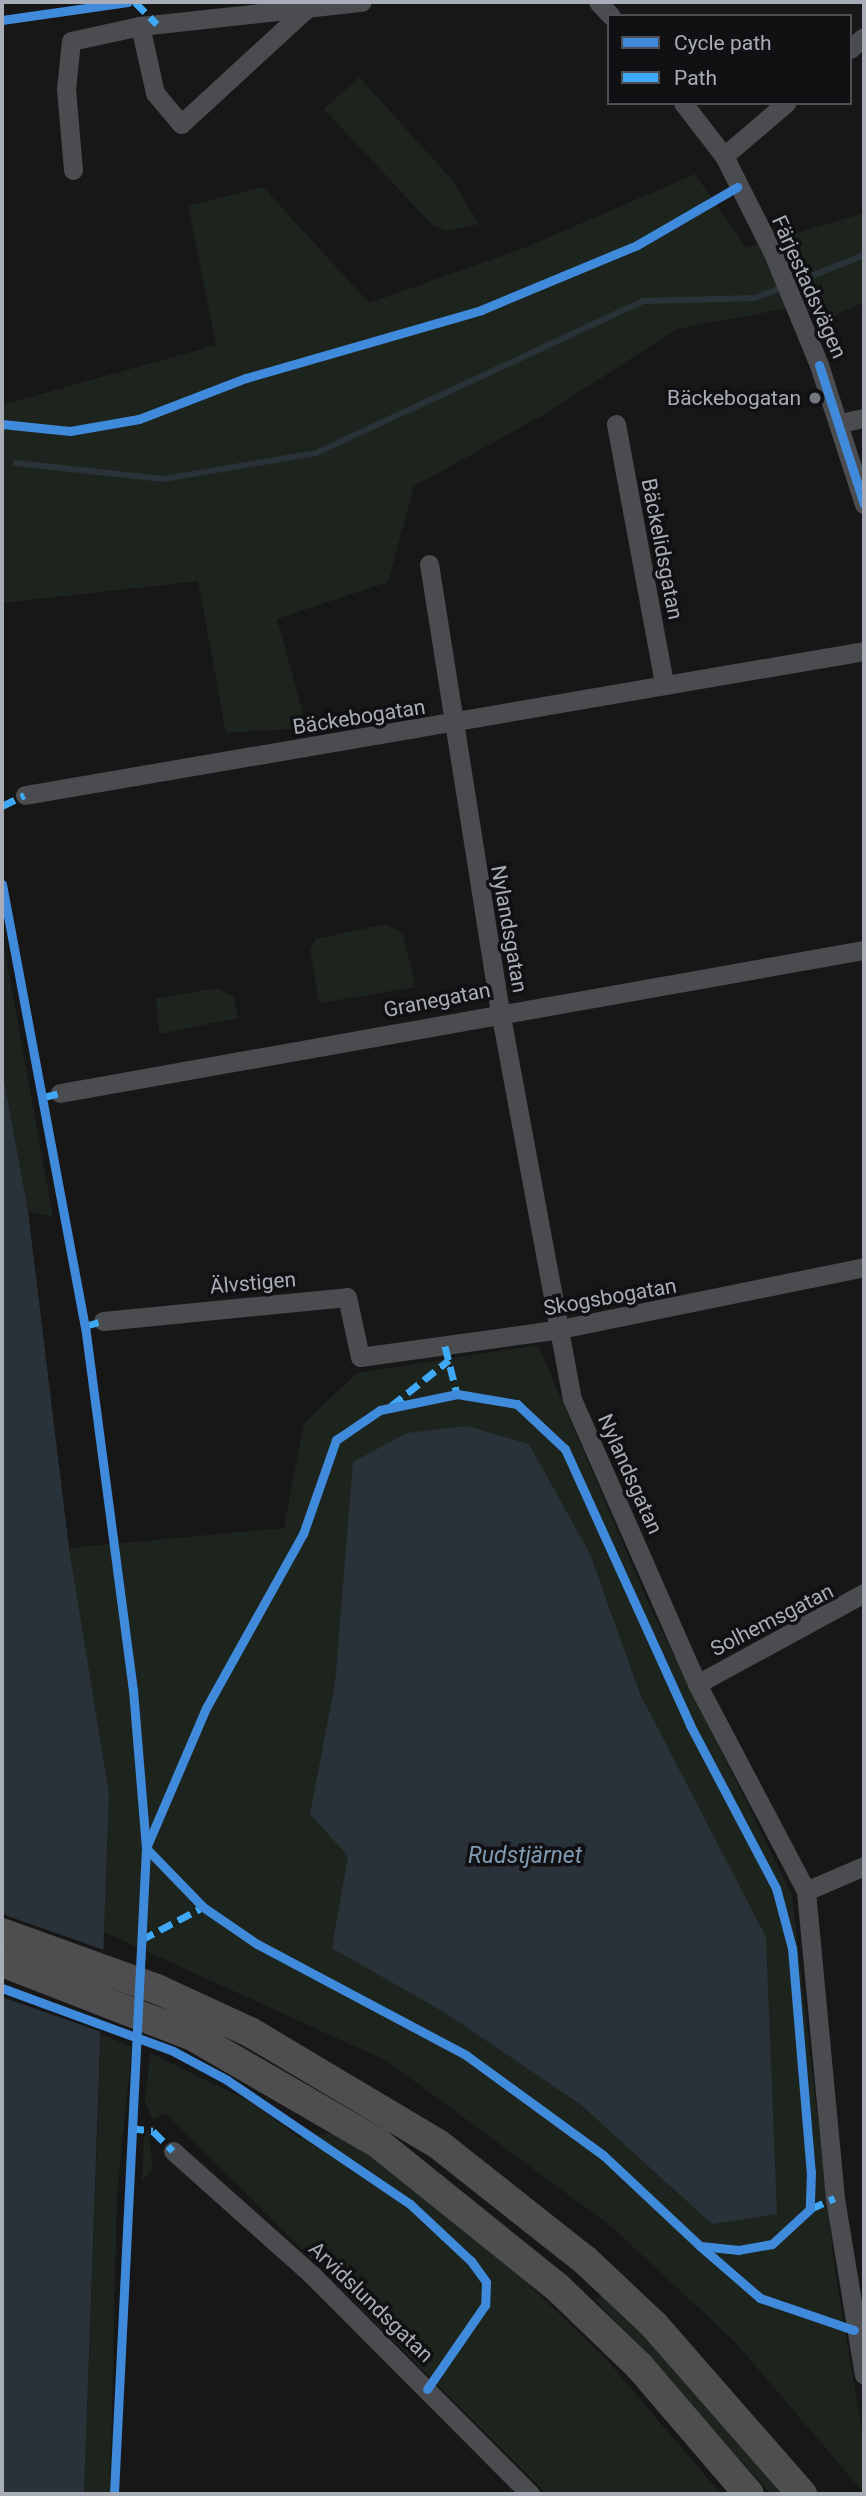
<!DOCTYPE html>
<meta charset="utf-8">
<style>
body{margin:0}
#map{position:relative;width:866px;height:2496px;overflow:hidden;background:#171717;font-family:Roboto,sans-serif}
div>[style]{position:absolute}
.green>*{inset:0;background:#1d241e}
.water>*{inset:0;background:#2a3239}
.pier>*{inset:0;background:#171717}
.stream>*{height:6px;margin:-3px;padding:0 3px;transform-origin:3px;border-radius:3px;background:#2a3239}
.minor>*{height:19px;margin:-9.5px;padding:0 9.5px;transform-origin:9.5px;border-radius:9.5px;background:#4b4c50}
.highway>*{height:30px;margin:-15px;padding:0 15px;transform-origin:15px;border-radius:15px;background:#4e4e51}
.quiet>*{height:7px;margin-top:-3.5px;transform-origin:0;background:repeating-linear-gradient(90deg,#3fa9f5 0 14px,transparent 0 21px)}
.cycleway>*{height:9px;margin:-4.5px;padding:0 4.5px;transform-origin:4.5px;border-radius:4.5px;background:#408adc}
.dots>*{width:19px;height:19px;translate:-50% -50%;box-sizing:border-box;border:4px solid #111113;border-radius:50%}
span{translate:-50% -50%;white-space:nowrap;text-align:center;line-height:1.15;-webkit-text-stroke:7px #111113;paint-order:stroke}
.street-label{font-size:21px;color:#a8adb8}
.poi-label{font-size:21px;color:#a8adb8}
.right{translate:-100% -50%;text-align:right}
.water-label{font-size:23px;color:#7f9bb3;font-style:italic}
.frame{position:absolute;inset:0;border:4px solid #a8adb8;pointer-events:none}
.legend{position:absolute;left:607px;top:14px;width:245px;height:91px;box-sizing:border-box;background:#111113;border:2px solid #4d4f55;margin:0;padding:9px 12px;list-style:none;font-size:21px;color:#a8adb8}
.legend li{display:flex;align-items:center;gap:14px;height:35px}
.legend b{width:35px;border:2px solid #4d4f55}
</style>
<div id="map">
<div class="green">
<i style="clip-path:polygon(359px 77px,453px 181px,479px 224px,447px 231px,433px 226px,324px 109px)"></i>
<i style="clip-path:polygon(695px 174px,746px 248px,864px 213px,864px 302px,832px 317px,783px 309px,677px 329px,545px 414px,414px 486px,388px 582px,277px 619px,307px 728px,226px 733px,198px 581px,2px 603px,2px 405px,216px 345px,188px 206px,263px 187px,369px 303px,524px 248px)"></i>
<i style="clip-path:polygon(386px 924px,403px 933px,415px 987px,319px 1003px,310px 949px,316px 939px)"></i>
<i style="clip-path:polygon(2px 935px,53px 1217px,28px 1211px,2px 1069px)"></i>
<i style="clip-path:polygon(217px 988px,234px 998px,238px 1018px,159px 1034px,156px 998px)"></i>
<i style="clip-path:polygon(538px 1345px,651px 1609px,792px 1895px,835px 2271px,864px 2444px,864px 2493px,735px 2342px,612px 2227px,387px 2061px,104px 1932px,109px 1793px,69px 1548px,284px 1528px,304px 1423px,357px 1373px)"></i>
<i style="clip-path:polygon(101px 2034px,132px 2047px,117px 2194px,110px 2494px,84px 2494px)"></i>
<i style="clip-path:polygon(150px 2053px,251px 2102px,299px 2138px,337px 2132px,407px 2182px,495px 2252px,605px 2358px,721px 2494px,547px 2494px,166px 2114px,152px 2119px,145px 2102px)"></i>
<i style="clip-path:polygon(148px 2129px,153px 2168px,142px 2181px,144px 2138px)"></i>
<i style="clip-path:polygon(606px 2293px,788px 2494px,771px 2494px,596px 2300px)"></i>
</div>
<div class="water">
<i style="clip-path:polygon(2px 1069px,28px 1211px,69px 1548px,109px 1793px,84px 2494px,2px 2494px)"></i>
<i style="clip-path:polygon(467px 1426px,529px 1444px,590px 1554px,640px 1694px,766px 1937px,777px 2214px,712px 2224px,580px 2104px,447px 2014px,332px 1948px,348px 1856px,310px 1814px,335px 1684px,353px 1462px,407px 1433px)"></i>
</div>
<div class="pier">
<i style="clip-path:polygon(2px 1914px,107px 1951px,104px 2033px,2px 1997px)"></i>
</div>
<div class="stream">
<i style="left:16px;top:463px;width:148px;rotate:6.2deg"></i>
<i style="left:163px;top:479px;width:155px;rotate:-9.6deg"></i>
<i style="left:316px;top:453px;width:362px;rotate:-24.9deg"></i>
<i style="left:644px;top:301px;width:111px;rotate:-1.5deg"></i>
<i style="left:755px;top:298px;width:117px;rotate:-21.5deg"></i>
</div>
<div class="minor">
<i style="left:598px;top:2px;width:19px;rotate:47deg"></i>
<i style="left:305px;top:10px;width:168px;rotate:137.4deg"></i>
<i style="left:181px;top:124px;width:40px;rotate:-130deg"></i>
<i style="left:155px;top:93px;width:69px;rotate:-102.6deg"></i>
<i style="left:140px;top:26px;width:223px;rotate:-6.2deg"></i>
<i style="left:850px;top:49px;width:18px;rotate:-41deg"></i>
<i style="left:683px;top:103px;width:67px;rotate:52.3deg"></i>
<i style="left:724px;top:156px;width:106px;rotate:63.2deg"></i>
<i style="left:772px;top:251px;width:123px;rotate:67.6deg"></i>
<i style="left:819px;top:365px;width:146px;rotate:72.1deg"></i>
<i style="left:724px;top:156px;width:82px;rotate:-40.5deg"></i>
<i style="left:73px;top:170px;width:81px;rotate:-94.9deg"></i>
<i style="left:66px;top:89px;width:48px;rotate:-84.1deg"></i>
<i style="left:71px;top:41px;width:71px;rotate:-12.3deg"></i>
<i style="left:840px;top:423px;width:25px;rotate:-12deg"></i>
<i style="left:616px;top:424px;width:262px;rotate:79.5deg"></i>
<i style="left:429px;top:564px;width:453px;rotate:81deg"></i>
<i style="left:500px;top:1011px;width:395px;rotate:79.5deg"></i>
<i style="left:572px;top:1399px;width:311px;rotate:66.3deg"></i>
<i style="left:697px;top:1684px;width:234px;rotate:62.2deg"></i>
<i style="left:806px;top:1891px;width:308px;rotate:84.6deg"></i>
<i style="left:835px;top:2198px;width:179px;rotate:80.7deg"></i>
<i style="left:25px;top:795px;width:851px;rotate:-9.74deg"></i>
<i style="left:60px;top:1093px;width:817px;rotate:-10.09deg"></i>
<i style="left:103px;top:1321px;width:245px;rotate:-5.6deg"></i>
<i style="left:347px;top:1297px;width:61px;rotate:77.8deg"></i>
<i style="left:360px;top:1357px;width:197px;rotate:-7.9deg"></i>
<i style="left:555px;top:1330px;width:315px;rotate:-11.5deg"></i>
<i style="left:697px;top:1684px;width:190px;rotate:-28.6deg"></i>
<i style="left:806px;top:1891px;width:63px;rotate:-23.3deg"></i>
<i style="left:173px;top:2151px;width:186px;rotate:41.7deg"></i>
<i style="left:312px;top:2275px;width:309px;rotate:45.1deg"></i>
</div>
<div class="highway">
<i style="left:2px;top:1933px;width:165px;rotate:19.9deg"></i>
<i style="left:157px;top:1989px;width:102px;rotate:24.8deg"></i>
<i style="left:250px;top:2032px;width:219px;rotate:30.8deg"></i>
<i style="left:438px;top:2144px;width:187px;rotate:38.3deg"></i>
<i style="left:585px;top:2260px;width:95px;rotate:43.3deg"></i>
<i style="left:654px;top:2325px;width:225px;rotate:48.8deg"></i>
<i style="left:2px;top:1962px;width:205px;rotate:21.2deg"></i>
<i style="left:193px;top:2036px;width:215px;rotate:30.1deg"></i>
<i style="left:379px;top:2144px;width:230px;rotate:38.8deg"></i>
<i style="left:558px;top:2288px;width:114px;rotate:43.9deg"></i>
<i style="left:640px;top:2367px;width:167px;rotate:49.4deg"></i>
</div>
<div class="quiet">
<i style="left:135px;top:2px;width:31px;rotate:45deg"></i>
<i style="left:2px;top:806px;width:25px;rotate:-26deg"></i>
<i style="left:44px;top:1097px;width:16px;rotate:-14deg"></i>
<i style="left:85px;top:1326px;width:19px;rotate:-16deg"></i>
<i style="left:445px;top:1346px;width:49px;rotate:76deg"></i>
<i style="left:391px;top:1406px;width:74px;rotate:-38.4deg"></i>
<i style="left:141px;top:1940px;width:70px;rotate:-28deg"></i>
<i style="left:130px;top:2128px;width:23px;rotate:7deg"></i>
<i style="left:153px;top:2131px;width:28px;rotate:45deg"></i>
<i style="left:810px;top:2209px;width:27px;rotate:-24deg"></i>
</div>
<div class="cycleway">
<i style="left:2px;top:20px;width:127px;rotate:-8.1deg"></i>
<i style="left:819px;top:365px;width:146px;rotate:72.1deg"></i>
<i style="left:2px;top:424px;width:68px;rotate:5.9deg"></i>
<i style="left:70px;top:431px;width:70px;rotate:-9.9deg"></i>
<i style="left:139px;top:419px;width:115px;rotate:-21deg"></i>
<i style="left:246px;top:378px;width:245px;rotate:-16.1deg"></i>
<i style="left:481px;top:310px;width:169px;rotate:-22.6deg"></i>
<i style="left:637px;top:245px;width:116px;rotate:-30.1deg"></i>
<i style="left:2px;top:884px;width:450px;rotate:79.4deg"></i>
<i style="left:85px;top:1326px;width:367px;rotate:82.5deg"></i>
<i style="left:133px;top:1690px;width:159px;rotate:85.3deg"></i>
<i style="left:146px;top:1848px;width:647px;rotate:92.84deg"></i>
<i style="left:457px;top:1394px;width:61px;rotate:9.5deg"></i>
<i style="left:517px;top:1404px;width:66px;rotate:43.2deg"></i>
<i style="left:565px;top:1449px;width:303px;rotate:65.6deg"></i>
<i style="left:690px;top:1725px;width:184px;rotate:62.2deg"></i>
<i style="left:776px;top:1888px;width:62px;rotate:75.1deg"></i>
<i style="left:792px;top:1948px;width:225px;rotate:85.2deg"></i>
<i style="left:811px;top:2172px;width:37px;rotate:92deg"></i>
<i style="left:810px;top:2209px;width:52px;rotate:137.4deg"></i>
<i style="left:772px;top:2244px;width:34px;rotate:170deg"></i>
<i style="left:739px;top:2250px;width:39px;rotate:-174deg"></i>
<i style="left:700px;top:2246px;width:133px;rotate:-136.8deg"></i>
<i style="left:603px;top:2155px;width:170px;rotate:-143.9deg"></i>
<i style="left:466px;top:2055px;width:237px;rotate:-152deg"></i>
<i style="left:257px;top:1944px;width:65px;rotate:-145.6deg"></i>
<i style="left:203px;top:1907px;width:82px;rotate:-134deg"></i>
<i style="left:146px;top:1848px;width:152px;rotate:-66.8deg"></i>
<i style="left:206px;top:1708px;width:199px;rotate:-60.9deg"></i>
<i style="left:303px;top:1534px;width:100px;rotate:-70.7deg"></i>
<i style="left:336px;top:1440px;width:53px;rotate:-34.3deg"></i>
<i style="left:380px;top:1410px;width:79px;rotate:-11.7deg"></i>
<i style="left:2px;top:1988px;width:182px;rotate:20.2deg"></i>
<i style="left:173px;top:2051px;width:61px;rotate:28.2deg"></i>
<i style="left:227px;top:2080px;width:221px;rotate:34.1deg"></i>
<i style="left:410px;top:2204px;width:83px;rotate:43.1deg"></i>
<i style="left:471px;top:2261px;width:26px;rotate:54deg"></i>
<i style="left:486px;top:2282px;width:23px;rotate:92deg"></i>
<i style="left:485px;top:2305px;width:102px;rotate:124.6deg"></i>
<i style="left:700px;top:2246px;width:79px;rotate:40.9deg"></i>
<i style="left:760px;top:2298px;width:99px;rotate:18.8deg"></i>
</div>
<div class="dots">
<i style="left:815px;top:398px;background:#757880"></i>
</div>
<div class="street-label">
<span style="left:809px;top:287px;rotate:66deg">Färjestadsvägen</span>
<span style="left:662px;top:549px;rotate:79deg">Bäckelidsgatan</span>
<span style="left:359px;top:717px;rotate:-9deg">Bäckebogatan</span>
<span style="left:509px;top:929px;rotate:80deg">Nylandsgatan</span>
<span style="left:437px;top:1000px;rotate:-11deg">Granegatan</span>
<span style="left:253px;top:1283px;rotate:-5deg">Älvstigen</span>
<span style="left:610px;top:1297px;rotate:-10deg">Skogsbogatan</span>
<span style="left:630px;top:1474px;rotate:66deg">Nylandsgatan</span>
<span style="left:772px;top:1620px;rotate:-27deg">Solhemsgatan</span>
<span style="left:371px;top:2302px;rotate:44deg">Arvidslundsgatan</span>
</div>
<div class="poi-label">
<span class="right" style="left:801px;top:398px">Bäckebogatan</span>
</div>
<div class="water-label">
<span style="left:525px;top:1856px">Rudstjärnet</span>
</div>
<div class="frame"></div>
<ul class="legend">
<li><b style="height:9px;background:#408adc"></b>Cycle path</li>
<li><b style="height:9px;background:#3fa9f5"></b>Path</li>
</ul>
</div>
